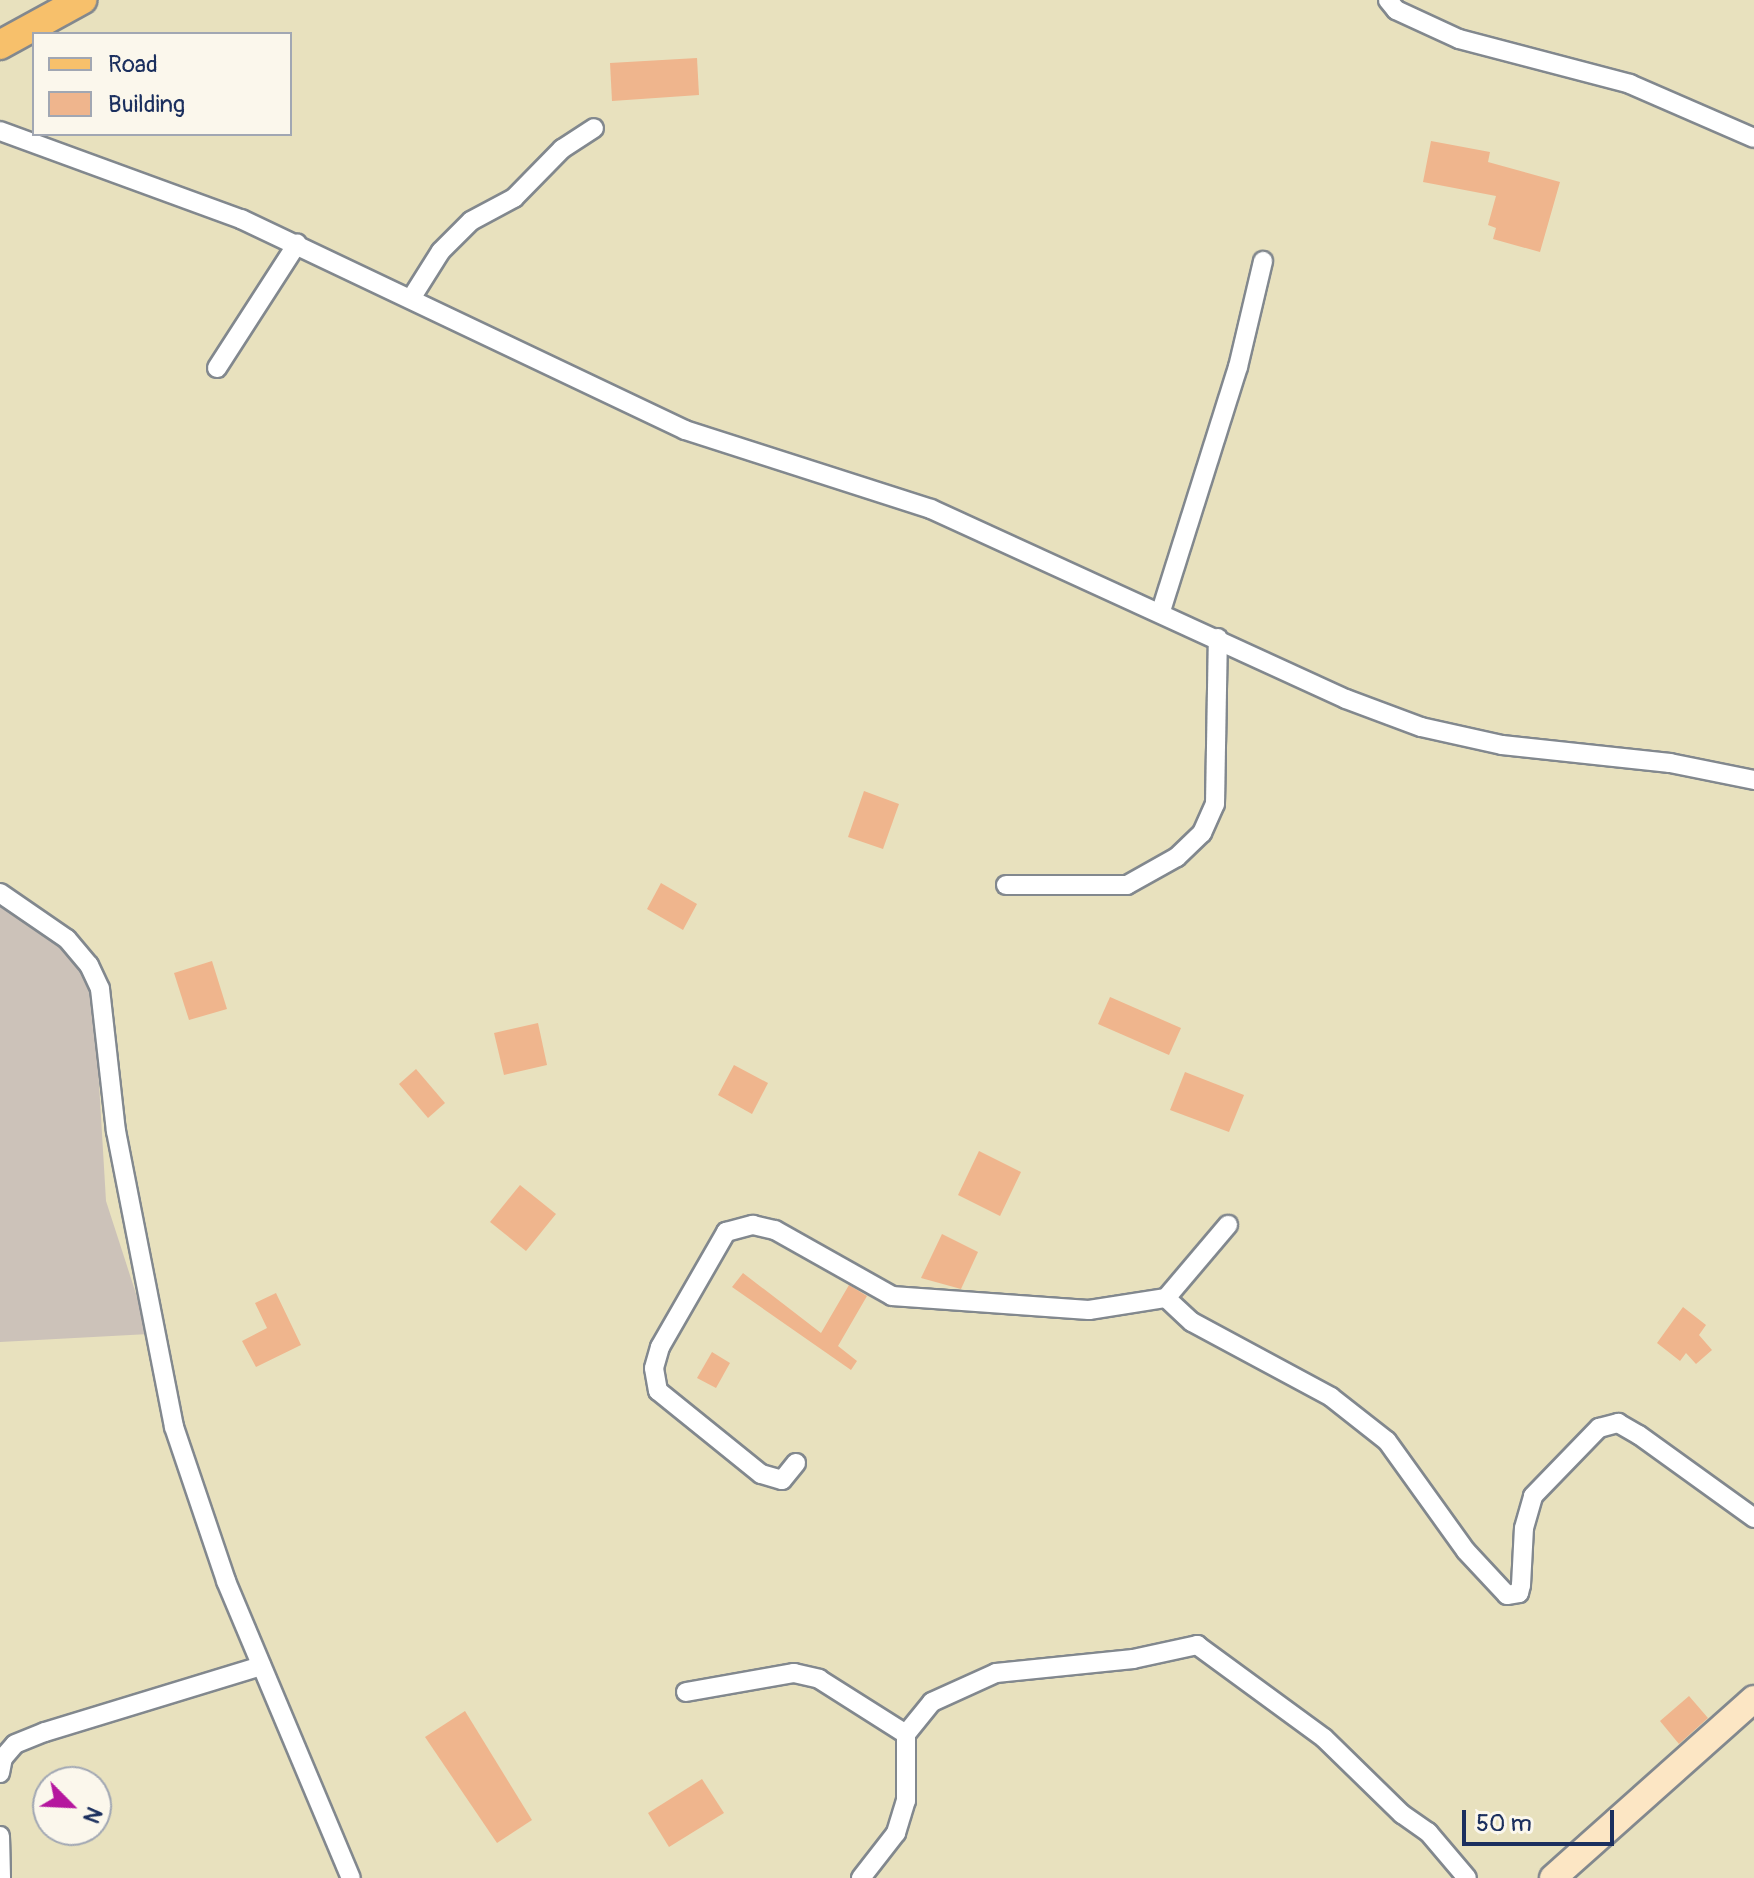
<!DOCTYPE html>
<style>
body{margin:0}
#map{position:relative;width:1754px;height:1878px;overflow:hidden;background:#e8e1be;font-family:Pangolin,sans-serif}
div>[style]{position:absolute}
.industrial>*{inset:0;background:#ccc2b9}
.building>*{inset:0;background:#efb58d}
.roads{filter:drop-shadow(2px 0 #82888e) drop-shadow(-2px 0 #82888e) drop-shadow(0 2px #82888e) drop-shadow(0 -2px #82888e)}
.minor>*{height:18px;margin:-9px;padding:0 9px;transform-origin:9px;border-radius:9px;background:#fff}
.secondary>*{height:26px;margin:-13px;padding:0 13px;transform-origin:13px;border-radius:13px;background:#fce6c4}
.primary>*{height:28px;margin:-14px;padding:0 14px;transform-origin:14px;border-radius:14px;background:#f7c06b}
span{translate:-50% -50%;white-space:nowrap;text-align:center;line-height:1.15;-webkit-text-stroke:8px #fbf7ec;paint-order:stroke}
.legend{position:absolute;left:32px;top:32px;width:260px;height:104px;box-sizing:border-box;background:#fbf7ec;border:2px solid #a1a7b3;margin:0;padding:10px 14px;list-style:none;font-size:24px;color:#1b2f5e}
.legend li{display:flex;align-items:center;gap:16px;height:40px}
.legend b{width:40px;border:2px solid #a1a7b3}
.north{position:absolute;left:32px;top:1766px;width:80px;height:80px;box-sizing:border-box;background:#fbf7ec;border:2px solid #a1a7b3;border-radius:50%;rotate:114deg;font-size:22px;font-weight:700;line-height:32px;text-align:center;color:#1b2f5e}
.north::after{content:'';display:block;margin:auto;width:28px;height:36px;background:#b5179e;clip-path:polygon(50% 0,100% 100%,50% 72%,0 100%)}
.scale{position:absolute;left:1462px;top:1810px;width:152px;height:36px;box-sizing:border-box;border:4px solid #1b2f5e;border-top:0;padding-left:10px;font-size:24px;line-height:28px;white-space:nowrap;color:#1b2f5e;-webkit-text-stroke:6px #fbf7ec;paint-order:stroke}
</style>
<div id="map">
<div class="industrial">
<i style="clip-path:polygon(0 896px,19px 906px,93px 982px,106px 1201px,149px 1334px,0 1342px)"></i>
</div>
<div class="building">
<i style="clip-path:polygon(697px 58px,699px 95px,612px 101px,610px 63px)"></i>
<i style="clip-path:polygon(1431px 141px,1490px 152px,1488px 162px,1560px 182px,1540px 252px,1493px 239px,1496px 228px,1488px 225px,1496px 196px,1423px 182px)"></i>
<i style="clip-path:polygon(864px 791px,899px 804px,883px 849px,848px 837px)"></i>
<i style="clip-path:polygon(661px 883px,697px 904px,683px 930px,647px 909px)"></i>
<i style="clip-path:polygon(212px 961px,227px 1009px,189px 1020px,174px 973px)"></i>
<i style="clip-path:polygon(1110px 997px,1181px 1028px,1169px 1055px,1098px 1024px)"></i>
<i style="clip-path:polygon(538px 1023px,547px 1065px,504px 1075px,494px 1033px)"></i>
<i style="clip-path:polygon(734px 1065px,768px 1083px,752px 1114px,718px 1095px)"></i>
<i style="clip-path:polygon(416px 1069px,445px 1103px,428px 1118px,399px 1084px)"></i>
<i style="clip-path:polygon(1185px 1072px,1244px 1095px,1229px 1132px,1170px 1110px)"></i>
<i style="clip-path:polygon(979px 1151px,1021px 1172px,1000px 1216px,958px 1195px)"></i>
<i style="clip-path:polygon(520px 1185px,556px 1214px,526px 1251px,490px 1222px)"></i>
<i style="clip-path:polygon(942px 1234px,978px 1252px,961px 1289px,921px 1278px)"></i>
<i style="clip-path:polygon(743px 1273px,821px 1333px,849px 1285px,867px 1296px,838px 1346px,857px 1361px,851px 1370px,732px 1287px)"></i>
<i style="clip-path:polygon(276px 1293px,301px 1345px,256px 1367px,242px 1341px,267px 1328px,255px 1303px)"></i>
<i style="clip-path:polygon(1683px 1307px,1706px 1325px,1699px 1335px,1712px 1350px,1696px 1364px,1686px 1353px,1680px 1361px,1657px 1343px)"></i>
<i style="clip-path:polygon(712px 1352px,730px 1363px,716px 1388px,697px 1378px)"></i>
<i style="clip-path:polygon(1689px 1696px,1708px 1718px,1679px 1744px,1660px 1721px)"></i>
<i style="clip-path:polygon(465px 1711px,532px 1820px,497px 1843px,425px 1737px)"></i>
<i style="clip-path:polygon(702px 1779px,724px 1813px,669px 1847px,648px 1813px)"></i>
</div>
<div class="roads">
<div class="minor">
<i style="left:1388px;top:0;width:13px;rotate:51deg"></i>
<i style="left:1396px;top:10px;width:69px;rotate:24.7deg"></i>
<i style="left:1459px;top:39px;width:177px;rotate:14.7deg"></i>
<i style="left:1630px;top:84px;width:135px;rotate:23.5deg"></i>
<i style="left:0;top:131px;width:257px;rotate:20.1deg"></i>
<i style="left:241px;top:219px;width:492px;rotate:25.4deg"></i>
<i style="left:685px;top:430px;width:258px;rotate:17.8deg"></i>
<i style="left:931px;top:509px;width:456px;rotate:24.6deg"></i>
<i style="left:1346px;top:699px;width:80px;rotate:20.5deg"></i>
<i style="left:1421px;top:727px;width:83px;rotate:12.5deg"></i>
<i style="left:1502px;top:745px;width:169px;rotate:6.1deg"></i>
<i style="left:1670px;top:763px;width:86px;rotate:11.4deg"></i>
<i style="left:412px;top:297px;width:54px;rotate:-57.8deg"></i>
<i style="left:441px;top:251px;width:42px;rotate:-45deg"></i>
<i style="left:471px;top:221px;width:49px;rotate:-28.1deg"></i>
<i style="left:514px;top:198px;width:69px;rotate:-45.6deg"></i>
<i style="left:562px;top:149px;width:38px;rotate:-33deg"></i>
<i style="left:217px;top:368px;width:148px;rotate:-57.2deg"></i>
<i style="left:1161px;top:611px;width:256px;rotate:-72.5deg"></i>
<i style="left:1238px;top:367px;width:109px;rotate:-76.7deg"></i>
<i style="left:1006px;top:885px;width:121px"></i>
<i style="left:1127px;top:885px;width:57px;rotate:-29.2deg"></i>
<i style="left:1177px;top:857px;width:35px;rotate:-44deg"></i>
<i style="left:1202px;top:833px;width:32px;rotate:-66deg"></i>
<i style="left:1215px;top:804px;width:166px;rotate:-89deg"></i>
<i style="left:0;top:893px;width:81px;rotate:34.5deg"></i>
<i style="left:67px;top:939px;width:34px;rotate:50deg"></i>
<i style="left:89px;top:965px;width:26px;rotate:65deg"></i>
<i style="left:100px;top:989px;width:143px;rotate:83.6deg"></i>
<i style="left:116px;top:1131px;width:302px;rotate:78.9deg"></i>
<i style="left:174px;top:1427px;width:163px;rotate:71.3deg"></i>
<i style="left:226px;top:1581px;width:322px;rotate:67.2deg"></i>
<i style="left:1166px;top:1298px;width:35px;rotate:43deg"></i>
<i style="left:1192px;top:1322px;width:158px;rotate:28.3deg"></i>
<i style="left:1331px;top:1397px;width:71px;rotate:38.2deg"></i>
<i style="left:1387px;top:1441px;width:135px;rotate:54.3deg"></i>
<i style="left:1466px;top:1551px;width:60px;rotate:47deg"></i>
<i style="left:1507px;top:1595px;width:12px;rotate:-9deg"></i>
<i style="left:1519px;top:1593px;width:8px;rotate:-76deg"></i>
<i style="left:1521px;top:1585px;width:57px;rotate:-87deg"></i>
<i style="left:1524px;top:1528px;width:33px;rotate:-74deg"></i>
<i style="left:1533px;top:1496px;width:95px;rotate:-45.9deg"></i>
<i style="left:1599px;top:1428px;width:20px;rotate:-15deg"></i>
<i style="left:1618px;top:1423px;width:24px;rotate:30deg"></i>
<i style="left:1639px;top:1435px;width:142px;rotate:35.8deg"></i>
<i style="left:796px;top:1463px;width:22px;rotate:129deg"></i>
<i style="left:782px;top:1480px;width:22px;rotate:-164deg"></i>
<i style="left:761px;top:1474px;width:132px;rotate:-141.1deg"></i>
<i style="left:658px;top:1391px;width:23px;rotate:-100deg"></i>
<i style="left:654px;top:1368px;width:22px;rotate:-74deg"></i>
<i style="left:660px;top:1347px;width:133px;rotate:-60.1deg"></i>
<i style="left:726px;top:1232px;width:28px;rotate:-15deg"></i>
<i style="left:753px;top:1225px;width:23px;rotate:13deg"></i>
<i style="left:775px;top:1230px;width:134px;rotate:29.4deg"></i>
<i style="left:892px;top:1296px;width:197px;rotate:4.1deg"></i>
<i style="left:1089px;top:1310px;width:78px;rotate:-8.9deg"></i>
<i style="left:1166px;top:1298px;width:96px;rotate:-49.7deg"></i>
<i style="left:686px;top:1692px;width:110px;rotate:-10deg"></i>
<i style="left:794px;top:1673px;width:26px;rotate:13deg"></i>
<i style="left:819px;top:1679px;width:103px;rotate:32.3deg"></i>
<i style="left:0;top:1773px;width:15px;rotate:-79deg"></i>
<i style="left:3px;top:1758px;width:18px;rotate:-49deg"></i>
<i style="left:15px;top:1744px;width:32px;rotate:-22deg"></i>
<i style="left:45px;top:1732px;width:226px;rotate:-17deg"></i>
<i style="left:0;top:1836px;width:42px;rotate:88.6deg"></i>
<i style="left:861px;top:1878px;width:57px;rotate:-52.1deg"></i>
<i style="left:896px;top:1833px;width:34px;rotate:-73deg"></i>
<i style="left:906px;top:1801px;width:67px;rotate:-90deg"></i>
<i style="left:906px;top:1734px;width:41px;rotate:-50.9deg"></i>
<i style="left:932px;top:1702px;width:70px;rotate:-24.4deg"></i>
<i style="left:996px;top:1673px;width:138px;rotate:-5.8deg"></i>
<i style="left:1133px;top:1659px;width:66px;rotate:-12.3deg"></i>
<i style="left:1197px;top:1645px;width:157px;rotate:36.2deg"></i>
<i style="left:1324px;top:1738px;width:109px;rotate:44.3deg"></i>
<i style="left:1402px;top:1814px;width:32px;rotate:35deg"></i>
<i style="left:1428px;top:1832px;width:60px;rotate:49.7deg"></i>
</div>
<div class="secondary">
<i style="left:1553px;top:1878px;width:269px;rotate:-41.7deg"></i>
</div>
<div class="primary">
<i style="left:0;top:45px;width:94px;rotate:-28.8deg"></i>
</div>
</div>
<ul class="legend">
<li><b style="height:10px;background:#f7c06b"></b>Road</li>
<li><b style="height:22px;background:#efb58d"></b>Building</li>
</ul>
<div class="north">N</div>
<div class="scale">50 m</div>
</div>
